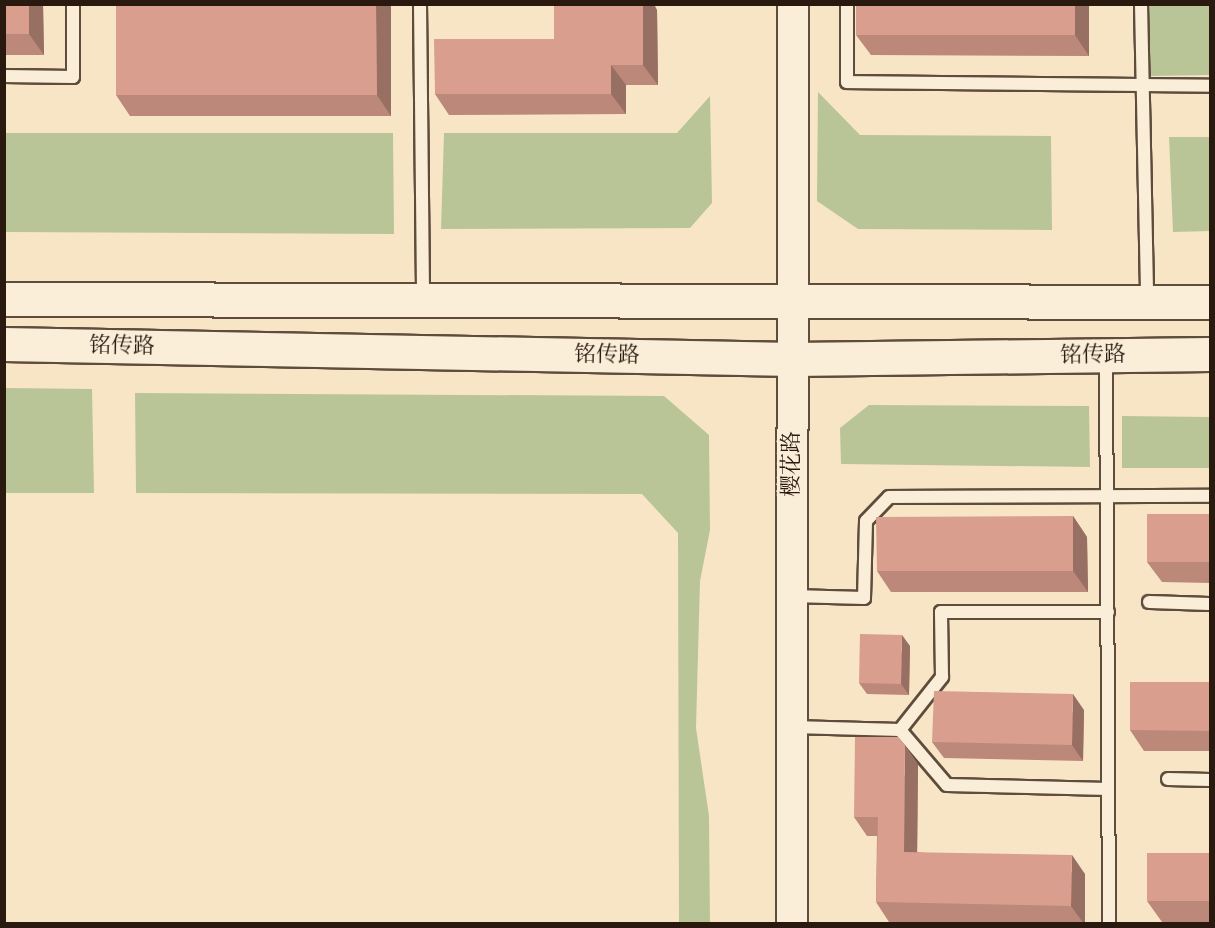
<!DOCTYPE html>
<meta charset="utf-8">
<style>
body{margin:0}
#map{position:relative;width:1215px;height:928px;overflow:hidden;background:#f8e5c5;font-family:Cardo,"Noto Serif SC",serif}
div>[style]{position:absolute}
.green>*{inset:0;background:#bac597}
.roads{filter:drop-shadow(2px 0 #5e4c3c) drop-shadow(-2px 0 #5e4c3c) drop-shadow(0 2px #5e4c3c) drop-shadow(0 -2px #5e4c3c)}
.service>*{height:12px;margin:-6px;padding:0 6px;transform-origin:6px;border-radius:6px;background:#faeed9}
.tertiary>*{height:30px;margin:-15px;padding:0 15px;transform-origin:15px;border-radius:15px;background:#faeed9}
.secondary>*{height:33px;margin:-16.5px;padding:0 16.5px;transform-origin:16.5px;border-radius:16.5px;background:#faeed9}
.wall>*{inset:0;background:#bb8879}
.shaded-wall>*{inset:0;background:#986f63}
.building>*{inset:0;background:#d99e8d}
span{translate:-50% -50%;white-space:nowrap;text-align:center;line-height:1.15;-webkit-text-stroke:5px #faeed9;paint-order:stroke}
.street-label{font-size:22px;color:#2a190f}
.frame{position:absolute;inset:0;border:6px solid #2a190f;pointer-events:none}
</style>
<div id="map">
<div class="green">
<i style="clip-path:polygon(1149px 5px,1210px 5px,1210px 75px,1150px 76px)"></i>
<i style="clip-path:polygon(818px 92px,860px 135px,1051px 136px,1052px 230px,858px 229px,817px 201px)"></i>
<i style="clip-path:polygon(710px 96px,712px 203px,690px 228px,441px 229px,444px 133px,677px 133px)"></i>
<i style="clip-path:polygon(5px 133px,393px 133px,394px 234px,5px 232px)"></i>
<i style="clip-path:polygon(1169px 137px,1210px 137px,1210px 231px,1173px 232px)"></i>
<i style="clip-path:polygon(5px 388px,92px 389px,94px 493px,5px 493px)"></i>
<i style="clip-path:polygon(135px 393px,664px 396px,709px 435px,710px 530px,700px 581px,696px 728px,709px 816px,710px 923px,679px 923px,678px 533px,642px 494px,136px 493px)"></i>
<i style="clip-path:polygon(869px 405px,1089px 406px,1090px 467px,841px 464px,840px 428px)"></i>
<i style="clip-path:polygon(1122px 416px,1210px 417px,1210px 468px,1122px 468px)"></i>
</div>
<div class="roads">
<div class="service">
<i style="left:420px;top:4px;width:294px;rotate:89.4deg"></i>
<i style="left:847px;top:4px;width:78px;rotate:90deg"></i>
<i style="left:847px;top:82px;width:363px;rotate:0.6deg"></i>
<i style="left:1141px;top:4px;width:298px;rotate:88.8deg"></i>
<i style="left:4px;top:76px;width:69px;rotate:0.8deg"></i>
<i style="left:73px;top:77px;width:73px;rotate:-90deg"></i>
<i style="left:1106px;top:356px;width:568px;rotate:89.7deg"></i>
<i style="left:792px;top:596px;width:72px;rotate:1.6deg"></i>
<i style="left:864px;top:598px;width:77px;rotate:-88.5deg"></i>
<i style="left:866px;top:521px;width:33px;rotate:-46deg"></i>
<i style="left:889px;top:497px;width:321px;rotate:-0.2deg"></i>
<i style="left:1149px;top:602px;width:61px;rotate:1.9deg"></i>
<i style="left:793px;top:727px;width:107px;rotate:1.6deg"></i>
<i style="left:900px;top:730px;width:68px;rotate:-51.6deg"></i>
<i style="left:942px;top:677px;width:65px;rotate:-90.9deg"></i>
<i style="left:941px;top:612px;width:167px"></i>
<i style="left:900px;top:730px;width:72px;rotate:49.5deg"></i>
<i style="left:947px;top:785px;width:161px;rotate:1.4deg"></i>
<i style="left:1168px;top:779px;width:42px;rotate:1.4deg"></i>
</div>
<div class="tertiary">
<i style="left:792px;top:924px;width:920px;rotate:-89.94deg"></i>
</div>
<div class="secondary">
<i style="left:4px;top:299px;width:1206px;rotate:0.14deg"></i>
<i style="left:4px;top:344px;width:789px;rotate:1.09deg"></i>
<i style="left:793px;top:359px;width:417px;rotate:-0.7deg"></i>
</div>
</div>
<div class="wall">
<i style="clip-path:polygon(4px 4px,43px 4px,44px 55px,4px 55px)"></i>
<i style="clip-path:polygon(116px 4px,391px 4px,391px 116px,130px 116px,116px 95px)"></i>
<i style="clip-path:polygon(1089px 4px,1089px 56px,871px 55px,856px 35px)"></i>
<i style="clip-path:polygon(657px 10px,658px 85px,626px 85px,626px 114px,449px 115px,435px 94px,554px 39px)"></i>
<i style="clip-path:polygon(1210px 514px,1210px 583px,1162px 582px,1147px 562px)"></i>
<i style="clip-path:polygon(1073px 516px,1087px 537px,1088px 592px,891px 592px,877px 571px)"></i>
<i style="clip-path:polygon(910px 646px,909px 695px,867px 694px,859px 683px)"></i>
<i style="clip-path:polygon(1210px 682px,1210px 751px,1144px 751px,1130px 730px)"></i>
<i style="clip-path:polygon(1084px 710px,1083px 761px,944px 758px,932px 742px)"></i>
<i style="clip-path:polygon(918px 764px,917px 852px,1085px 874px,1085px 924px,997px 924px,889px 922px,876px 902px,877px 836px,867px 836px,854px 817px)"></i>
<i style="clip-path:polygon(1210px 853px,1210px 922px,1162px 922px,1147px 901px)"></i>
</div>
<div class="shaded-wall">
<i style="clip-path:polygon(29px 4px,43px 4px,44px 55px,29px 34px)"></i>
<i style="clip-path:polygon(376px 4px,391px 4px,391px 116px,377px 95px)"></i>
<i style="clip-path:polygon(643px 4px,654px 4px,657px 10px,658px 85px,643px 65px)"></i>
<i style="clip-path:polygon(1075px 4px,1089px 4px,1089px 56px,1075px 35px)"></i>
<i style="clip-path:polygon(611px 65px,626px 85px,626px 114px,611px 94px)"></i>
<i style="clip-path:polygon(1073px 516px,1087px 537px,1088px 592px,1073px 571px)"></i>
<i style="clip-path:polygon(902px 635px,910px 646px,909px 695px,901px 684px)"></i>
<i style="clip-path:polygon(1073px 694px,1084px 710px,1083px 761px,1072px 745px)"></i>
<i style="clip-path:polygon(905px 745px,918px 764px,917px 871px,904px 852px)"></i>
<i style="clip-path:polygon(1072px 855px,1085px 874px,1085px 924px,1084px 924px,1071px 906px)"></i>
</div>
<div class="building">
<i style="clip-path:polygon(4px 4px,29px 4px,29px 34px,4px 34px)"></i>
<i style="clip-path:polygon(116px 4px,376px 4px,377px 95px,116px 95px)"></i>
<i style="clip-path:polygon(554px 4px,643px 4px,643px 65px,611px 65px,611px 94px,435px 94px,434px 39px,554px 39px)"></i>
<i style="clip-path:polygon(856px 4px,1075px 4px,1075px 35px,856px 35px)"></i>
<i style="clip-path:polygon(1147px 514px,1210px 514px,1210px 562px,1147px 562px)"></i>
<i style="clip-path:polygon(1073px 516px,1073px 571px,877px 571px,876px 517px)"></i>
<i style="clip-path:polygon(860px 634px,902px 635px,901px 684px,859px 683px)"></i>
<i style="clip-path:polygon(1130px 682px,1210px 682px,1210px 731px,1130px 730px)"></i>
<i style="clip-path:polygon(934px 691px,1073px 694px,1072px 745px,932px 742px)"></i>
<i style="clip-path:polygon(855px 737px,898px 737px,905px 745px,904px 852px,1072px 855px,1071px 906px,876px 902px,878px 817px,854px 817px)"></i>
<i style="clip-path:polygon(1147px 853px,1210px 853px,1210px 901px,1147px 901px)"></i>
</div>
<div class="street-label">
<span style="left:122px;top:346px;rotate:1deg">铭传路</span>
<span style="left:607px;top:355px;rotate:1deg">铭传路</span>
<span style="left:1093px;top:355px;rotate:-1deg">铭传路</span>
<span style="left:792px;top:464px;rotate:-90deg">樱花路</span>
</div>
<div class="frame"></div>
</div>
